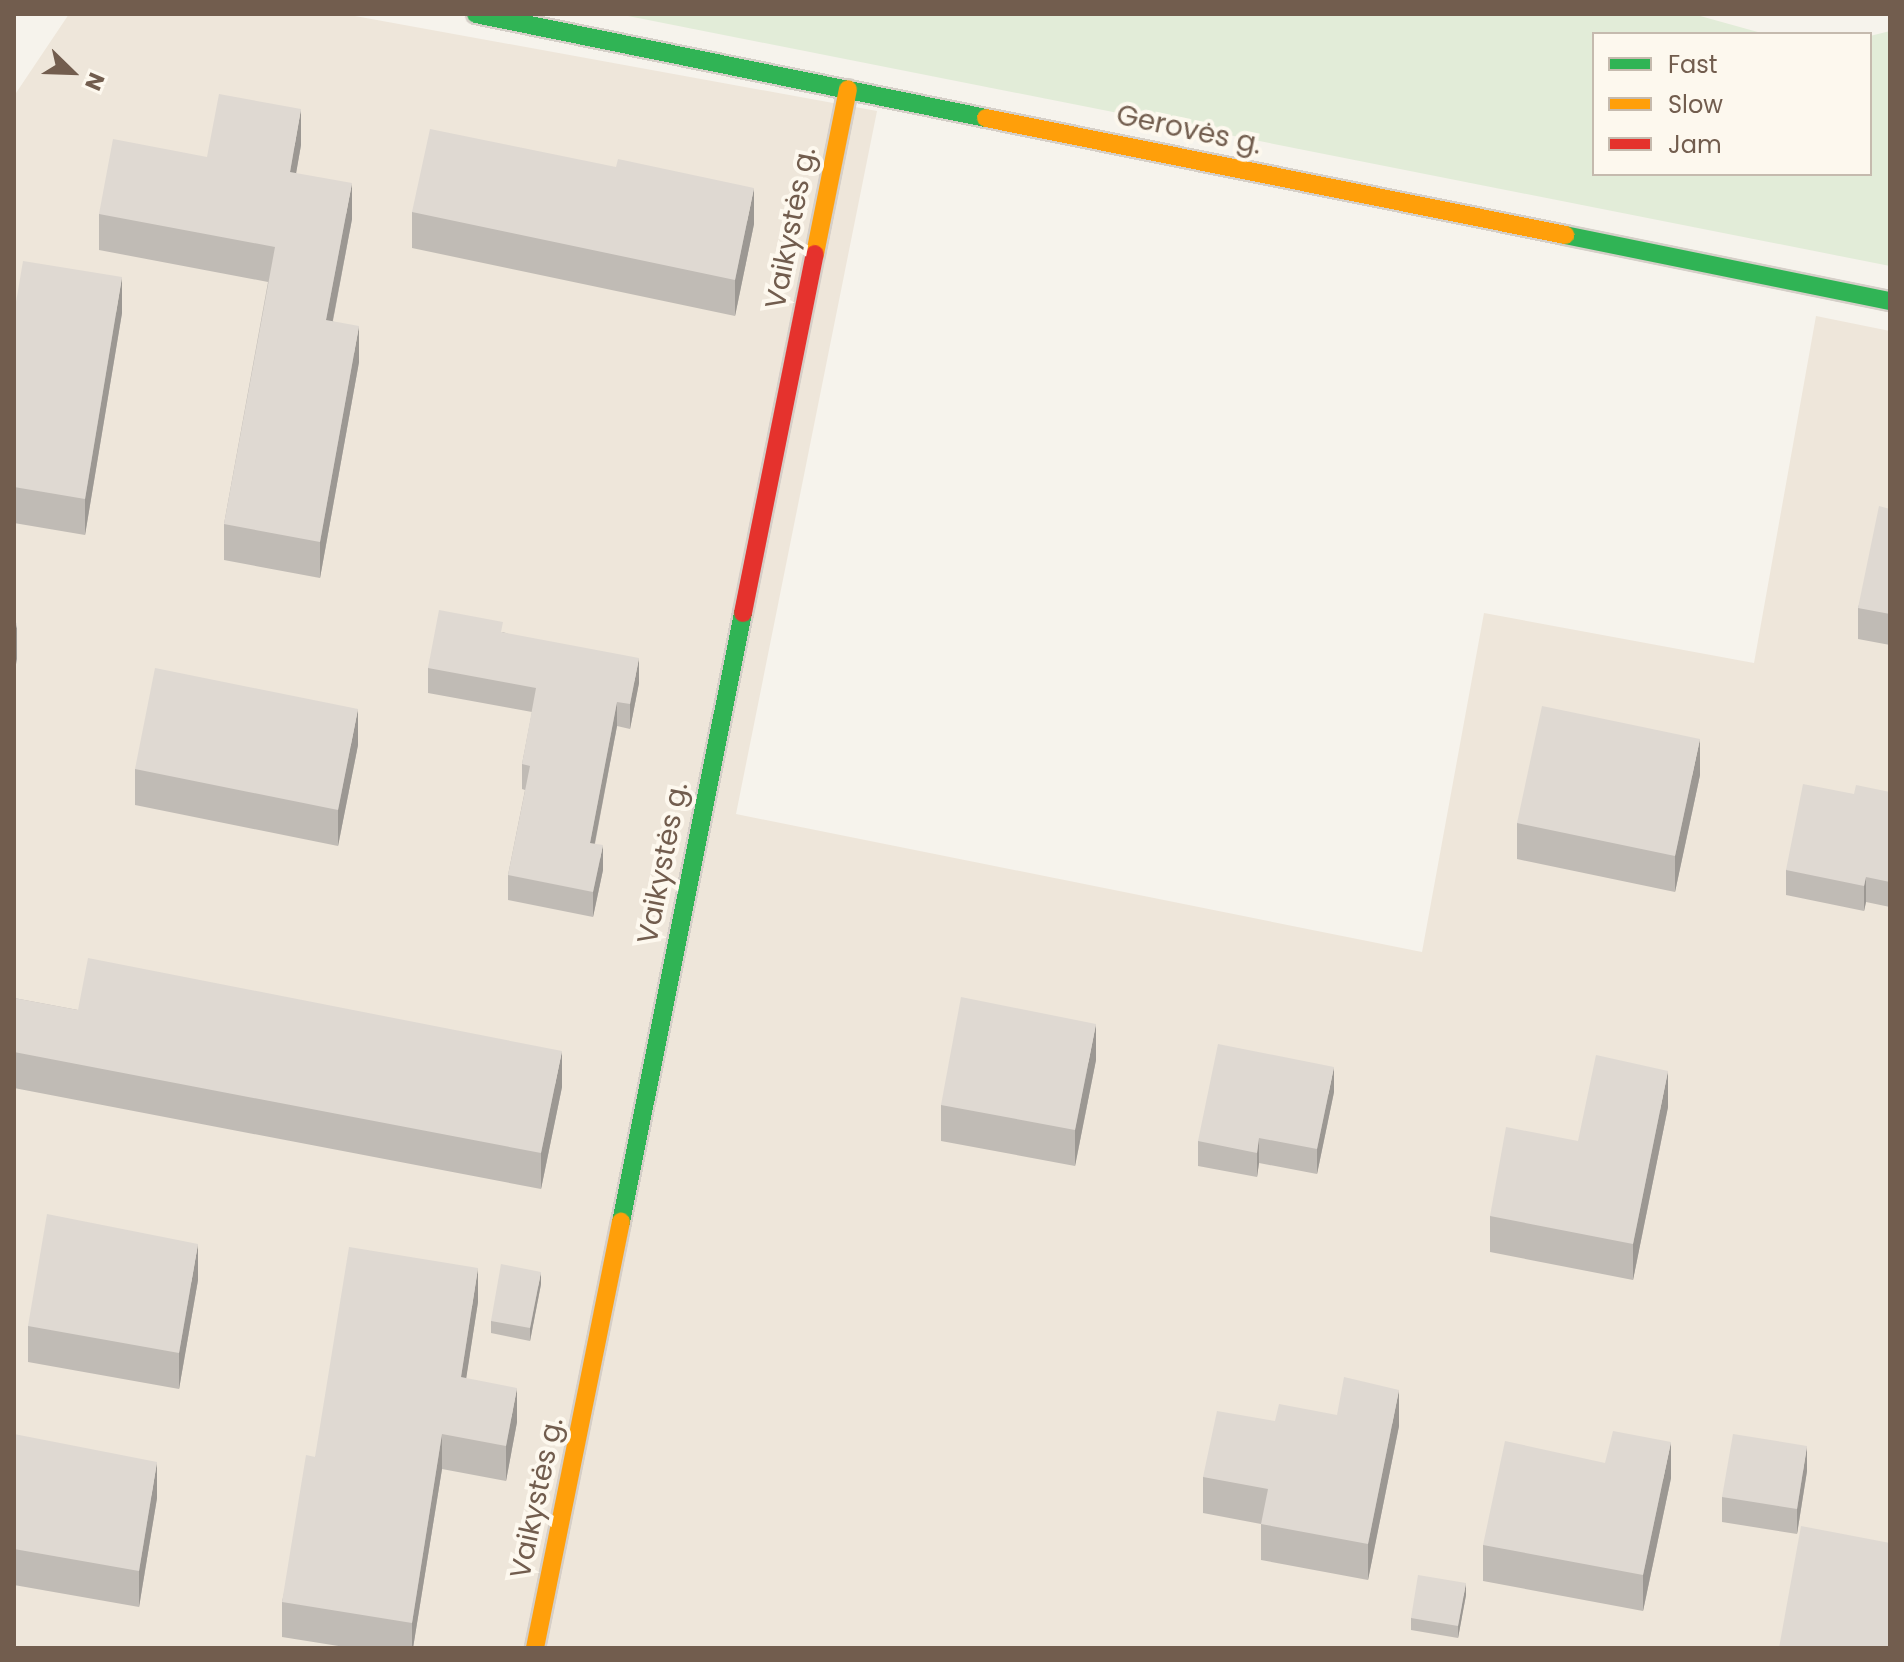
<!DOCTYPE html>
<meta charset="utf-8">
<style>
body{margin:0}
#map{position:relative;width:1904px;height:1662px;overflow:hidden;background:#f6f3ec;font-family:Poppins,sans-serif}
div>[style]{position:absolute}
.residential>*{inset:0;background:#eee6da}
.green>*{inset:0;background:#e2ecd8}
.roads{filter:drop-shadow(2px 0 #d5cfc8) drop-shadow(-2px 0 #d5cfc8) drop-shadow(0 2px #d5cfc8) drop-shadow(0 -2px #d5cfc8)}
.fast>*{height:18px;margin:-9px;padding:0 9px;transform-origin:9px;border-radius:9px;background:#30b455}
.slow>*{height:18px;margin:-9px;padding:0 9px;transform-origin:9px;border-radius:9px;background:#ff9f0a}
.jam>*{height:18px;margin:-9px;padding:0 9px;transform-origin:9px;border-radius:9px;background:#e5322d}
.wall>*{inset:0;background:#c0bbb5}
.shaded-wall>*{inset:0;background:#9c9893}
.building>*{inset:0;background:#dfd9d2}
span{translate:-50% -50%;white-space:nowrap;text-align:center;line-height:1.15;-webkit-text-stroke:8px #fdf8ee;paint-order:stroke}
.street-label{font-size:28px;color:#725d4e}
.frame{position:absolute;inset:0;border:16px solid #725d4e;pointer-events:none}
.legend{position:absolute;left:1592px;top:32px;width:280px;height:144px;box-sizing:border-box;background:#fdf8ee;border:2px solid #c5baae;margin:0;padding:10px 14px;list-style:none;font-size:24px;color:#725d4e}
.legend li{display:flex;align-items:center;gap:16px;height:40px}
.legend b{width:40px;border:2px solid #c5baae}
.north{position:absolute;left:32px;top:32px;width:80px;height:80px;-webkit-text-stroke:6px #fdf8ee;paint-order:stroke;rotate:113deg;font-size:22px;font-weight:700;line-height:32px;text-align:center;color:#725d4e}
.north::after{content:'';display:block;margin:auto;width:28px;height:36px;background:#725d4e;clip-path:polygon(50% 0,100% 100%,50% 72%,0 100%)}
</style>
<div id="map">
<div class="residential">
<i style="clip-path:polygon(69px 14px,344px 14px,877px 111px,736px 814px,1422px 952px,1484px 613px,1754px 663px,1816px 316px,1890px 331px,1890px 1648px,14px 1648px,14px 96px)"></i>
</div>
<div class="green">
<i style="clip-path:polygon(618px 14px,1693px 14px,1765px 34px,1594px 34px,1594px 174px,1870px 174px,1870px 36px,1890px 31px,1890px 266px)"></i>
</div>
<div class="roads">
<div class="fast">
<i style="left:476px;top:14px;width:520px;rotate:11.53deg"></i>
<i style="left:1565px;top:235px;width:332px;rotate:11.5deg"></i>
<i style="left:621px;top:1222px;width:621px;rotate:-78.67deg"></i>
</div>
<div class="slow">
<i style="left:986px;top:118px;width:591px;rotate:11.42deg"></i>
<i style="left:815px;top:254px;width:168px;rotate:-78.7deg"></i>
<i style="left:535px;top:1648px;width:435px;rotate:-78.6deg"></i>
</div>
<div class="jam">
<i style="left:743px;top:613px;width:366px;rotate:-78.7deg"></i>
</div>
</div>
<div class="wall">
<i style="clip-path:polygon(301px 145px,296px 173px,352px 219px,333px 321px,359px 362px,320px 578px,224px 560px,224px 524px,268px 282px,99px 250px,99px 214px,207px 157px)"></i>
<i style="clip-path:polygon(616px 167px,754px 224px,735px 316px,412px 248px,412px 212px)"></i>
<i style="clip-path:polygon(122px 313px,85px 535px,14px 523px,14px 314px)"></i>
<i style="clip-path:polygon(1890px 509px,1890px 645px,1858px 639px,1858px 608px)"></i>
<i style="clip-path:polygon(503px 632px,639px 683px,630px 729px,617px 726px,595px 844px,603px 870px,593px 917px,508px 900px,508px 875px,525px 790px,522px 789px,522px 764px,532px 712px,428px 693px,428px 668px)"></i>
<i style="clip-path:polygon(358px 745px,338px 846px,135px 805px,135px 769px)"></i>
<i style="clip-path:polygon(1700px 775px,1675px 892px,1517px 859px,1517px 823px)"></i>
<i style="clip-path:polygon(1890px 792px,1890px 907px,1866px 902px,1864px 911px,1786px 895px,1786px 870px,1854px 794px)"></i>
<i style="clip-path:polygon(14px 998px,78px 1010px,562px 1087px,541px 1189px,14px 1088px)"></i>
<i style="clip-path:polygon(1096px 1060px,1075px 1166px,941px 1141px,941px 1105px)"></i>
<i style="clip-path:polygon(1334px 1092px,1317px 1174px,1259px 1163px,1257px 1177px,1198px 1166px,1198px 1141px)"></i>
<i style="clip-path:polygon(1668px 1107px,1633px 1280px,1490px 1252px,1490px 1216px,1578px 1141px)"></i>
<i style="clip-path:polygon(198px 1280px,179px 1389px,28px 1362px,28px 1326px)"></i>
<i style="clip-path:polygon(541px 1284px,530px 1341px,491px 1333px,491px 1321px)"></i>
<i style="clip-path:polygon(478px 1302px,466px 1378px,517px 1422px,506px 1481px,442px 1469px,413px 1648px,351px 1648px,282px 1637px,282px 1602px,315px 1457px)"></i>
<i style="clip-path:polygon(1337px 1415px,1399px 1426px,1368px 1580px,1261px 1560px,1261px 1524px,1203px 1513px,1203px 1477px,1275px 1421px)"></i>
<i style="clip-path:polygon(14px 1434px,157px 1498px,139px 1607px,14px 1585px)"></i>
<i style="clip-path:polygon(1807px 1471px,1797px 1534px,1722px 1522px,1722px 1497px)"></i>
<i style="clip-path:polygon(1671px 1478px,1643px 1611px,1483px 1581px,1483px 1545px)"></i>
<i style="clip-path:polygon(1466px 1595px,1458px 1638px,1411px 1630px,1411px 1618px)"></i>
</div>
<div class="shaded-wall">
<i style="clip-path:polygon(301px 109px,301px 145px,290px 208px,290px 172px)"></i>
<i style="clip-path:polygon(352px 183px,352px 219px,326px 356px,326px 320px)"></i>
<i style="clip-path:polygon(754px 188px,754px 224px,735px 316px,735px 280px)"></i>
<i style="clip-path:polygon(122px 277px,122px 313px,85px 535px,85px 499px)"></i>
<i style="clip-path:polygon(359px 326px,359px 362px,320px 578px,320px 542px)"></i>
<i style="clip-path:polygon(17px 623px,17px 659px,14px 675px,14px 639px)"></i>
<i style="clip-path:polygon(639px 658px,639px 683px,630px 729px,630px 704px)"></i>
<i style="clip-path:polygon(617px 702px,617px 726px,590px 868px,590px 843px)"></i>
<i style="clip-path:polygon(358px 709px,358px 745px,338px 846px,338px 810px)"></i>
<i style="clip-path:polygon(1700px 739px,1700px 775px,1675px 892px,1675px 856px)"></i>
<i style="clip-path:polygon(603px 845px,603px 870px,593px 917px,593px 892px)"></i>
<i style="clip-path:polygon(1866px 877px,1866px 902px,1864px 911px,1864px 886px)"></i>
<i style="clip-path:polygon(1096px 1024px,1096px 1060px,1075px 1166px,1075px 1130px)"></i>
<i style="clip-path:polygon(562px 1051px,562px 1087px,541px 1189px,541px 1153px)"></i>
<i style="clip-path:polygon(1334px 1067px,1334px 1092px,1317px 1174px,1317px 1149px)"></i>
<i style="clip-path:polygon(1668px 1071px,1668px 1107px,1633px 1280px,1633px 1244px)"></i>
<i style="clip-path:polygon(1259px 1138px,1259px 1163px,1257px 1177px,1257px 1153px)"></i>
<i style="clip-path:polygon(198px 1244px,198px 1280px,179px 1389px,179px 1353px)"></i>
<i style="clip-path:polygon(478px 1268px,478px 1302px,461px 1412px,461px 1377px)"></i>
<i style="clip-path:polygon(541px 1272px,541px 1284px,530px 1341px,530px 1328px)"></i>
<i style="clip-path:polygon(517px 1388px,517px 1422px,506px 1481px,506px 1446px)"></i>
<i style="clip-path:polygon(1399px 1390px,1399px 1426px,1368px 1580px,1368px 1544px)"></i>
<i style="clip-path:polygon(442px 1434px,442px 1469px,413px 1648px,412px 1648px,412px 1623px)"></i>
<i style="clip-path:polygon(1671px 1442px,1671px 1478px,1643px 1611px,1643px 1575px)"></i>
<i style="clip-path:polygon(1807px 1446px,1807px 1471px,1797px 1534px,1797px 1509px)"></i>
<i style="clip-path:polygon(157px 1462px,157px 1498px,139px 1607px,139px 1571px)"></i>
<i style="clip-path:polygon(1466px 1583px,1466px 1595px,1458px 1638px,1458px 1626px)"></i>
</div>
<div class="building">
<i style="clip-path:polygon(219px 94px,301px 109px,290px 172px,352px 183px,326px 320px,359px 326px,320px 542px,224px 524px,275px 247px,99px 214px,113px 139px,207px 157px)"></i>
<i style="clip-path:polygon(430px 129px,616px 167px,618px 159px,754px 188px,735px 280px,412px 212px)"></i>
<i style="clip-path:polygon(23px 261px,122px 277px,85px 499px,14px 487px,14px 314px)"></i>
<i style="clip-path:polygon(1879px 506px,1890px 509px,1890px 614px,1858px 608px)"></i>
<i style="clip-path:polygon(439px 610px,503px 622px,501px 632px,639px 658px,630px 704px,617px 702px,590px 843px,603px 845px,593px 892px,508px 875px,530px 766px,522px 764px,536px 688px,428px 668px)"></i>
<i style="clip-path:polygon(14px 622px,17px 623px,14px 639px)"></i>
<i style="clip-path:polygon(155px 668px,358px 709px,338px 810px,135px 769px)"></i>
<i style="clip-path:polygon(1542px 706px,1700px 739px,1675px 856px,1517px 823px)"></i>
<i style="clip-path:polygon(1803px 784px,1854px 794px,1856px 785px,1890px 792px,1890px 882px,1866px 877px,1864px 886px,1786px 870px)"></i>
<i style="clip-path:polygon(88px 958px,562px 1051px,541px 1153px,14px 1052px,14px 998px,78px 1010px)"></i>
<i style="clip-path:polygon(961px 997px,1096px 1024px,1075px 1130px,941px 1105px)"></i>
<i style="clip-path:polygon(1218px 1044px,1334px 1067px,1317px 1149px,1259px 1138px,1257px 1153px,1198px 1141px)"></i>
<i style="clip-path:polygon(1596px 1055px,1668px 1071px,1633px 1244px,1490px 1216px,1506px 1127px,1578px 1141px)"></i>
<i style="clip-path:polygon(47px 1214px,198px 1244px,179px 1353px,28px 1326px)"></i>
<i style="clip-path:polygon(349px 1247px,478px 1268px,461px 1377px,517px 1388px,506px 1446px,442px 1434px,412px 1623px,282px 1602px,306px 1455px,315px 1457px)"></i>
<i style="clip-path:polygon(501px 1264px,541px 1272px,530px 1328px,491px 1321px)"></i>
<i style="clip-path:polygon(1344px 1377px,1399px 1390px,1368px 1544px,1261px 1524px,1268px 1489px,1203px 1477px,1217px 1411px,1275px 1421px,1279px 1404px,1337px 1415px)"></i>
<i style="clip-path:polygon(1613px 1431px,1671px 1442px,1643px 1575px,1483px 1545px,1505px 1441px,1605px 1463px)"></i>
<i style="clip-path:polygon(14px 1434px,157px 1462px,139px 1571px,14px 1549px)"></i>
<i style="clip-path:polygon(1733px 1434px,1807px 1446px,1797px 1509px,1722px 1497px)"></i>
<i style="clip-path:polygon(1801px 1526px,1890px 1543px,1890px 1648px,1779px 1648px)"></i>
<i style="clip-path:polygon(1418px 1575px,1466px 1583px,1458px 1626px,1411px 1618px)"></i>
</div>
<div class="street-label">
<span style="left:1189px;top:130px;rotate:12deg">Gerovės g.</span>
<span style="left:791px;top:228px;rotate:-79deg">Vaikystės g.</span>
<span style="left:663px;top:863px;rotate:-79deg">Vaikystės g.</span>
<span style="left:537px;top:1498px;rotate:-78deg">Vaikystės g.</span>
</div>
<div class="frame"></div>
<ul class="legend">
<li><b style="height:10px;background:#30b455"></b>Fast</li>
<li><b style="height:10px;background:#ff9f0a"></b>Slow</li>
<li><b style="height:10px;background:#e5322d"></b>Jam</li>
</ul>
<div class="north">N</div>
</div>
